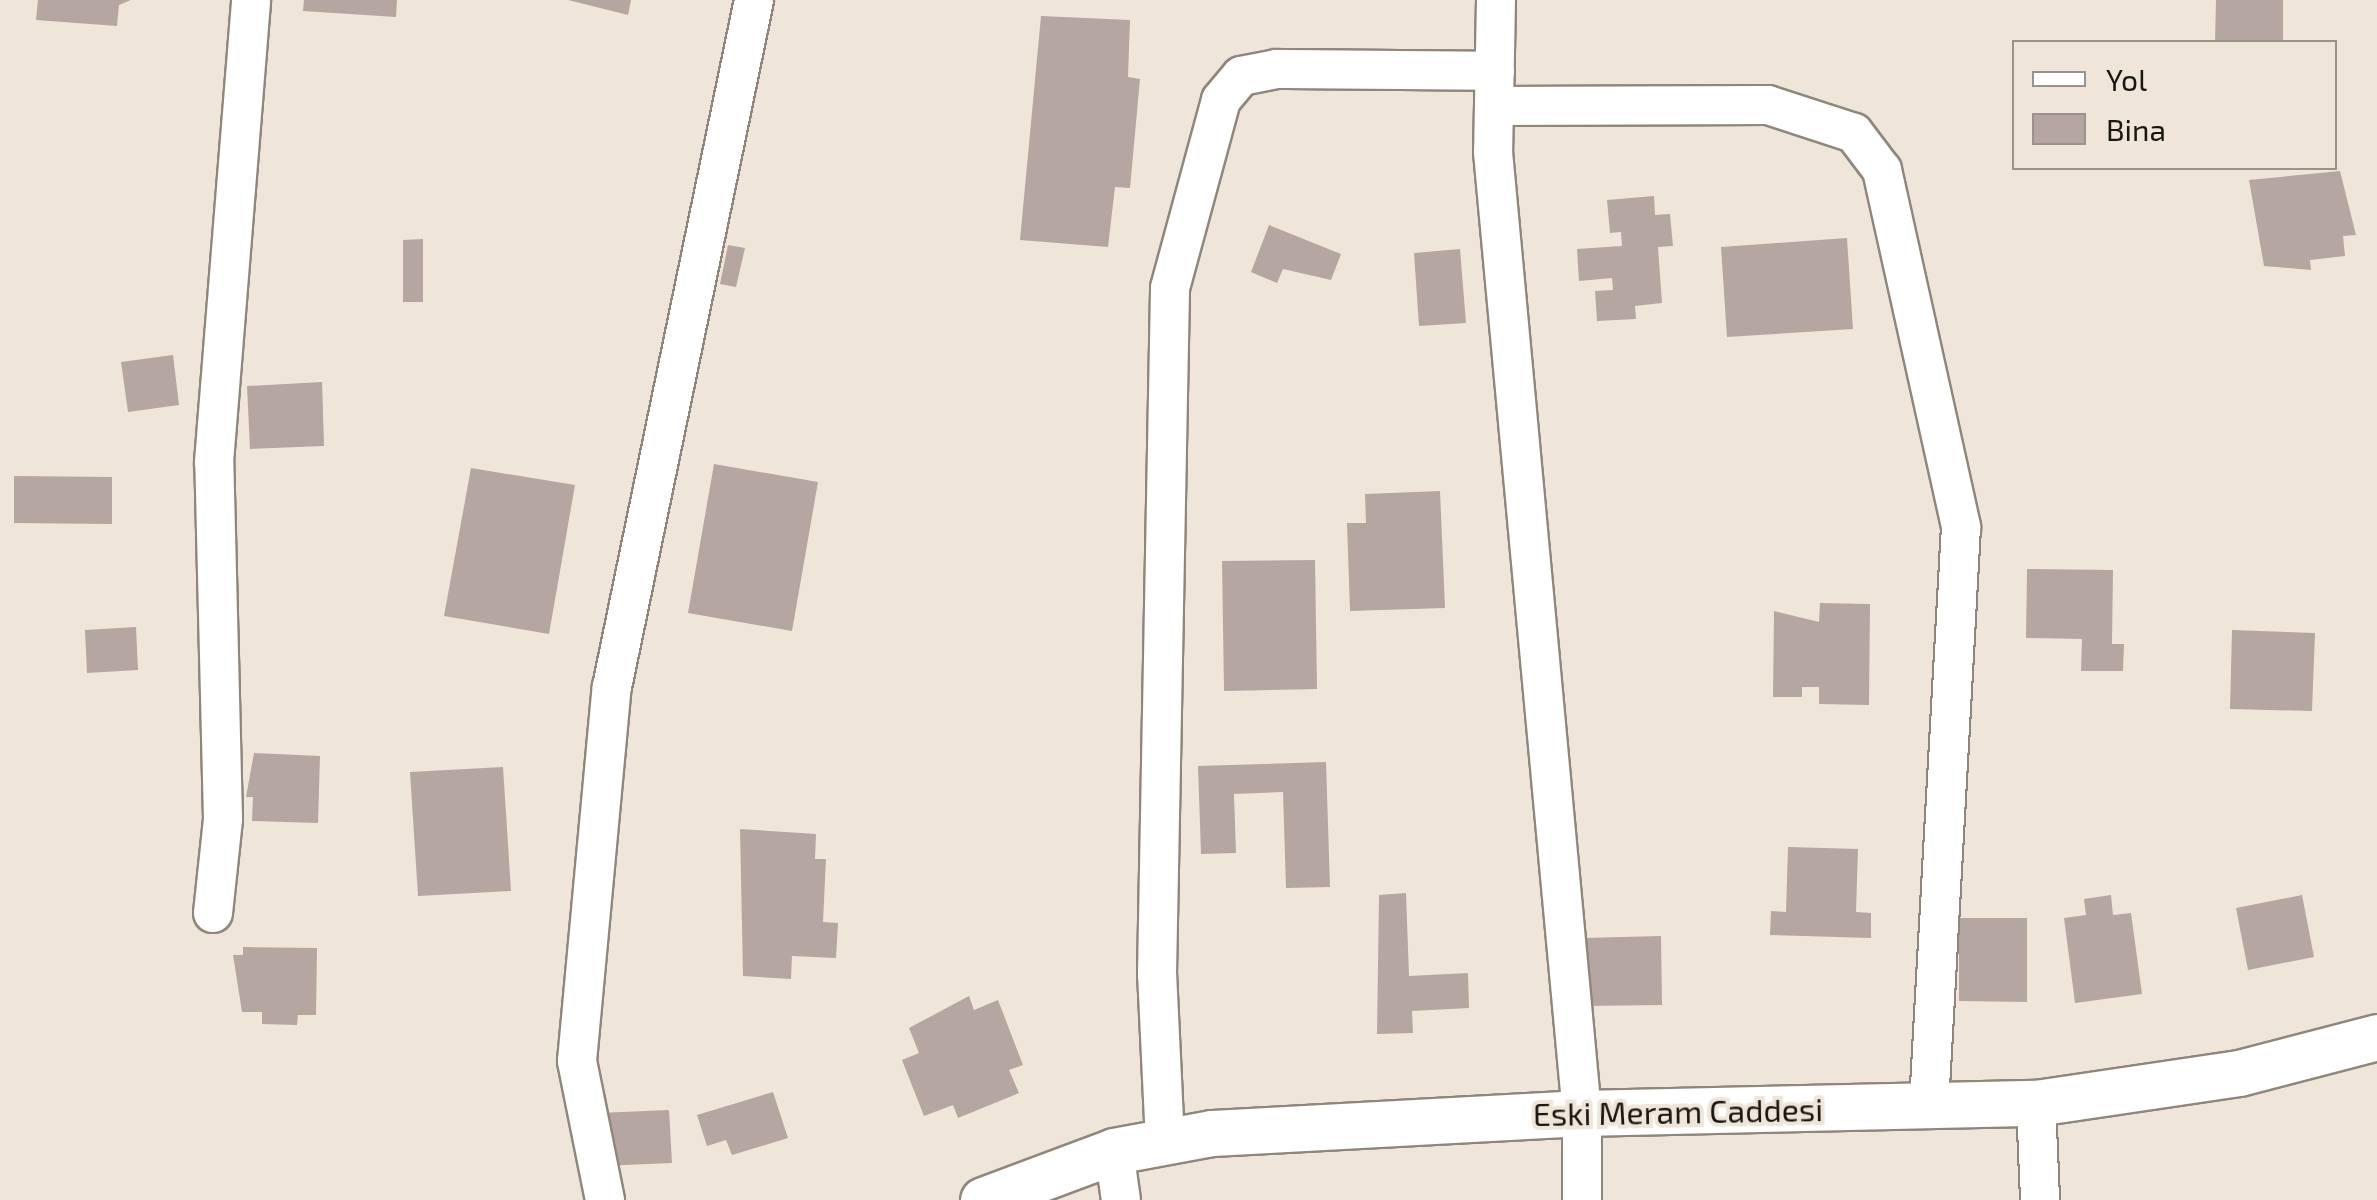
<!DOCTYPE html>
<style>
body{margin:0}
#map{position:relative;width:2377px;height:1200px;overflow:hidden;background:#efe6d9;font-family:"Exo 2",sans-serif}
div>[style]{position:absolute}
.building>*{inset:0;background:#b5a6a1}
.roads{filter:drop-shadow(2px 0 #8f877b) drop-shadow(-2px 0 #8f877b) drop-shadow(0 2px #8f877b) drop-shadow(0 -2px #8f877b)}
.minor>*{height:38px;margin:-19px;padding:0 19px;transform-origin:19px;border-radius:19px;background:#fff}
.tertiary>*{height:45px;margin:-22.5px;padding:0 22.5px;transform-origin:22.5px;border-radius:22.5px;background:#fff}
span{translate:-50% -50%;white-space:nowrap;text-align:center;line-height:1.15;-webkit-text-stroke:8px #efe6d9;paint-order:stroke}
.street-label{font-size:32px;color:#1a1712}
.legend{position:absolute;left:2012px;top:40px;width:325px;height:130px;box-sizing:border-box;background:#efe6d9;border:2px solid #9a9389;margin:0;padding:12px 18px;list-style:none;font-size:30px;color:#1a1712}
.legend li{display:flex;align-items:center;gap:20px;height:50px}
.legend b{width:50px;border:2px solid #9a9389}
</style>
<div id="map">
<div class="building">
<i style="clip-path:polygon(38px 0,131px 0,119px 5px,117px 26px,36px 20px)"></i>
<i style="clip-path:polygon(304px 0,397px 0,396px 17px,303px 11px)"></i>
<i style="clip-path:polygon(568px 0,631px 0,628px 15px)"></i>
<i style="clip-path:polygon(2216px 0,2283px 0,2283px 42px,2215px 42px)"></i>
<i style="clip-path:polygon(1041px 16px,1130px 20px,1128px 77px,1140px 79px,1130px 188px,1115px 187px,1108px 247px,1020px 240px)"></i>
<i style="clip-path:polygon(2340px 171px,2356px 235px,2343px 236px,2345px 256px,2310px 260px,2311px 270px,2264px 266px,2249px 180px)"></i>
<i style="clip-path:polygon(1654px 196px,1655px 215px,1670px 214px,1673px 246px,1658px 247px,1662px 303px,1635px 306px,1636px 319px,1597px 321px,1595px 291px,1613px 290px,1612px 278px,1579px 281px,1577px 249px,1622px 246px,1621px 232px,1610px 233px,1607px 200px)"></i>
<i style="clip-path:polygon(1269px 225px,1341px 254px,1331px 280px,1283px 269px,1277px 283px,1251px 272px)"></i>
<i style="clip-path:polygon(1847px 238px,1853px 329px,1727px 337px,1721px 247px)"></i>
<i style="clip-path:polygon(423px 239px,423px 302px,403px 302px,403px 240px)"></i>
<i style="clip-path:polygon(728px 245px,745px 248px,736px 287px,720px 284px)"></i>
<i style="clip-path:polygon(1460px 249px,1466px 323px,1419px 326px,1414px 253px)"></i>
<i style="clip-path:polygon(173px 355px,179px 405px,128px 412px,121px 362px)"></i>
<i style="clip-path:polygon(322px 382px,324px 446px,250px 449px,247px 386px)"></i>
<i style="clip-path:polygon(714px 464px,818px 482px,792px 631px,688px 613px)"></i>
<i style="clip-path:polygon(471px 468px,575px 485px,549px 634px,444px 616px)"></i>
<i style="clip-path:polygon(14px 476px,112px 477px,112px 524px,14px 523px)"></i>
<i style="clip-path:polygon(1440px 491px,1445px 608px,1350px 611px,1347px 523px,1366px 523px,1365px 494px)"></i>
<i style="clip-path:polygon(1315px 560px,1317px 689px,1224px 691px,1222px 561px)"></i>
<i style="clip-path:polygon(2027px 569px,2113px 570px,2112px 644px,2124px 644px,2123px 671px,2081px 671px,2082px 639px,2026px 638px)"></i>
<i style="clip-path:polygon(1820px 603px,1870px 604px,1869px 705px,1819px 704px,1819px 687px,1802px 687px,1802px 697px,1773px 697px,1774px 611px,1819px 622px)"></i>
<i style="clip-path:polygon(136px 627px,138px 670px,87px 673px,85px 630px)"></i>
<i style="clip-path:polygon(2232px 630px,2315px 633px,2312px 711px,2230px 709px)"></i>
<i style="clip-path:polygon(254px 753px,320px 756px,318px 823px,252px 821px,253px 797px,246px 797px)"></i>
<i style="clip-path:polygon(1326px 762px,1330px 887px,1286px 888px,1283px 792px,1234px 794px,1236px 853px,1201px 854px,1198px 766px)"></i>
<i style="clip-path:polygon(503px 767px,511px 891px,418px 896px,410px 772px)"></i>
<i style="clip-path:polygon(740px 829px,816px 834px,815px 859px,826px 859px,823px 922px,838px 923px,836px 958px,792px 956px,791px 979px,743px 976px)"></i>
<i style="clip-path:polygon(1788px 847px,1858px 849px,1856px 912px,1871px 913px,1871px 938px,1770px 935px,1771px 911px,1786px 912px)"></i>
<i style="clip-path:polygon(1406px 893px,1409px 976px,1468px 973px,1469px 1008px,1412px 1011px,1413px 1033px,1377px 1034px,1379px 895px)"></i>
<i style="clip-path:polygon(2111px 895px,2113px 915px,2131px 913px,2142px 994px,2075px 1003px,2064px 918px,2086px 915px,2084px 899px)"></i>
<i style="clip-path:polygon(2302px 895px,2314px 957px,2248px 970px,2236px 908px)"></i>
<i style="clip-path:polygon(1959px 918px,2027px 918px,2027px 1002px,1959px 1001px)"></i>
<i style="clip-path:polygon(1661px 936px,1662px 1005px,1584px 1006px,1583px 938px)"></i>
<i style="clip-path:polygon(243px 947px,317px 948px,316px 1015px,298px 1015px,297px 1025px,262px 1024px,262px 1012px,242px 1012px,233px 955px,243px 955px)"></i>
<i style="clip-path:polygon(969px 996px,974px 1010px,998px 1000px,1023px 1065px,1009px 1070px,1019px 1093px,958px 1118px,953px 1105px,924px 1116px,902px 1060px,919px 1053px,909px 1028px)"></i>
<i style="clip-path:polygon(773px 1092px,788px 1138px,732px 1155px,726px 1140px,707px 1146px,697px 1115px)"></i>
<i style="clip-path:polygon(669px 1110px,672px 1163px,601px 1166px,598px 1113px)"></i>
</div>
<div class="roads">
<div class="minor">
<i style="left:1496px;top:0;width:152px;rotate:91.1deg"></i>
<i style="left:1493px;top:152px;width:965px;rotate:84.71deg"></i>
<i style="left:1582px;top:1113px;width:87px;rotate:90deg"></i>
<i style="left:1494px;top:106px;width:274px;rotate:-0.2deg"></i>
<i style="left:1768px;top:105px;width:90px;rotate:18deg"></i>
<i style="left:1854px;top:133px;width:46px;rotate:52.9deg"></i>
<i style="left:1882px;top:170px;width:366px;rotate:77.5deg"></i>
<i style="left:1961px;top:527px;width:579px;rotate:93.17deg"></i>
<i style="left:213px;top:913px;width:95px;rotate:-83.9deg"></i>
<i style="left:223px;top:819px;width:357px;rotate:-91.4deg"></i>
<i style="left:214px;top:462px;width:463px;rotate:-85.4deg"></i>
<i style="left:2036px;top:1103px;width:97px;rotate:87.6deg"></i>
<i style="left:1165px;top:1142px;width:168px;rotate:-92.7deg"></i>
<i style="left:1157px;top:974px;width:686px;rotate:-88.91deg"></i>
<i style="left:1170px;top:288px;width:195px;rotate:-74.8deg"></i>
<i style="left:1221px;top:100px;width:31px;rotate:-50deg"></i>
<i style="left:1241px;top:76px;width:36px;rotate:-11deg"></i>
<i style="left:1276px;top:69px;width:219px;rotate:0.5deg"></i>
<i style="left:1114px;top:1151px;width:49px;rotate:81.9deg"></i>
<i style="left:605px;top:1200px;width:142px;rotate:-101.4deg"></i>
<i style="left:577px;top:1061px;width:376px;rotate:-84.7deg"></i>
<i style="left:612px;top:687px;width:702px;rotate:-78.32deg"></i>
</div>
<div class="tertiary">
<i style="left:983px;top:1200px;width:140px;rotate:-20.5deg"></i>
<i style="left:1114px;top:1151px;width:100px;rotate:-10.4deg"></i>
<i style="left:1212px;top:1133px;width:371px;rotate:-3.1deg"></i>
<i style="left:1582px;top:1113px;width:454px;rotate:-1.3deg"></i>
<i style="left:2036px;top:1103px;width:205px;rotate:-8.4deg"></i>
<i style="left:2239px;top:1073px;width:143px;rotate:-14.6deg"></i>
</div>
</div>
<div class="street-label">
<span style="left:1678px;top:1111px;rotate:-1deg">Eski Meram Caddesi</span>
</div>
<ul class="legend">
<li><b style="height:12px;background:#fff"></b>Yol</li>
<li><b style="height:28px;background:#b5a6a1"></b>Bina</li>
</ul>
</div>
